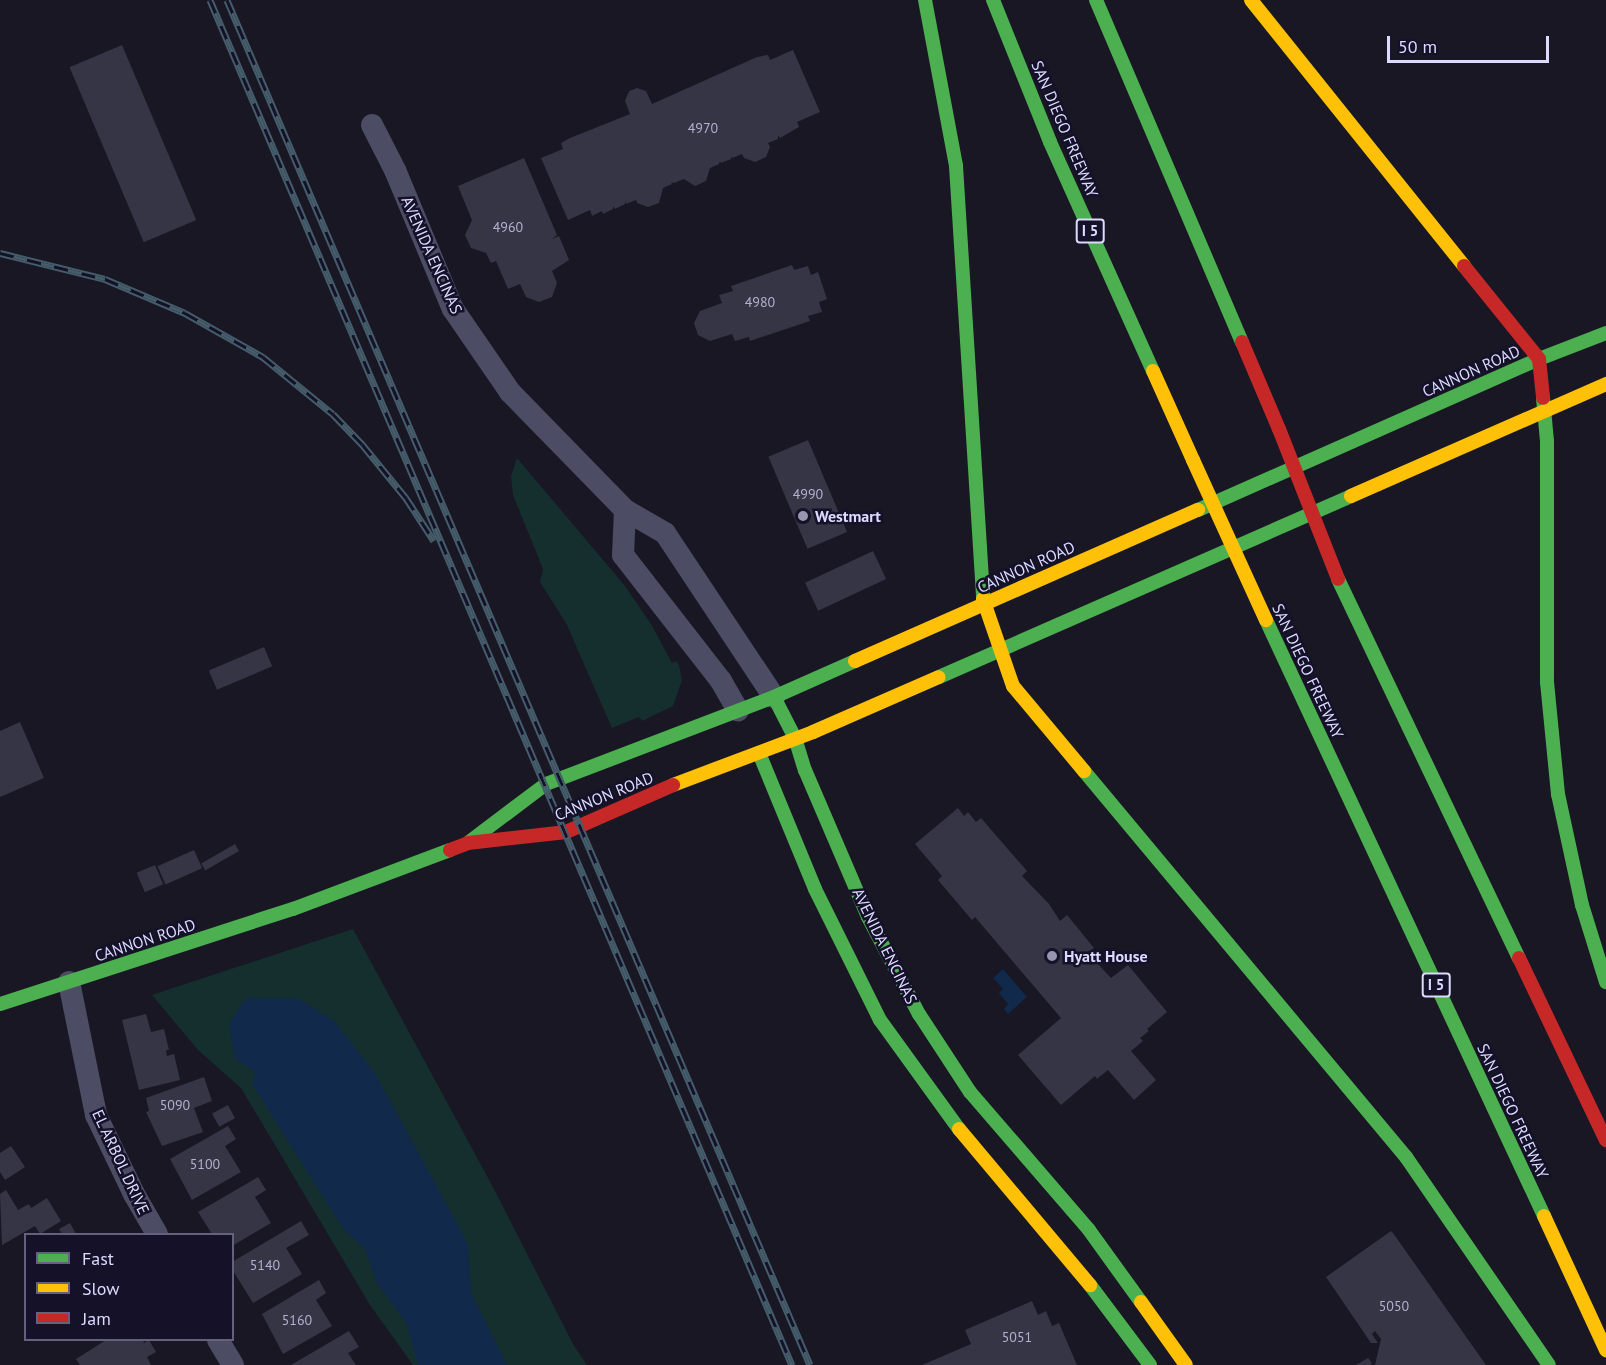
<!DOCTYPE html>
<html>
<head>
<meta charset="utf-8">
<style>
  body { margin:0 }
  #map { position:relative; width:1606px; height:1365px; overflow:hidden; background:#181723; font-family:"PT Sans",sans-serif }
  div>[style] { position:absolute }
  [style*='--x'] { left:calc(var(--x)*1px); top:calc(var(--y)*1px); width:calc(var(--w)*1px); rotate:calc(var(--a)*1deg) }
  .green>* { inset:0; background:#152f2e }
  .water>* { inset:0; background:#11294a }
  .building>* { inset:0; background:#363545; transform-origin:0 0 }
  .street>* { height:22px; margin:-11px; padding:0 11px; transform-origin:11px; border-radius:11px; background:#4c4c64 }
  .fast>* { height:14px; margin:-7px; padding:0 7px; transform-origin:7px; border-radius:7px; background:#4caf50 }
  .slow>* { height:14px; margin:-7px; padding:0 7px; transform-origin:7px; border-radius:7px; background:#ffc107 }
  .jam>* { height:14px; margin:-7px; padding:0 7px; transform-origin:7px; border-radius:7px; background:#c62828 }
  .rail>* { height:7px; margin-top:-3.5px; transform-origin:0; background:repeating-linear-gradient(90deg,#141129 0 14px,#455d6b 0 28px); box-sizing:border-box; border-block:2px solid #455d6b }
  .slow-bridge>* { height:14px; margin:-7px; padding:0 7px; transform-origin:7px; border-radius:7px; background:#ffc107 }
  .jam-bridge>* { height:14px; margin:-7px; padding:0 7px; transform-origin:7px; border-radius:7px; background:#c62828 }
  .dots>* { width:16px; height:16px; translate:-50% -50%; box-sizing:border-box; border:3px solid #141129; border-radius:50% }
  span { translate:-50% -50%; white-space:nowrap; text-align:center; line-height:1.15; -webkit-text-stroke:5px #141129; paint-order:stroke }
  .number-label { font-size:14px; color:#b2b1d0 }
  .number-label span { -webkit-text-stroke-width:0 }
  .shield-label span { padding:2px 4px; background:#141129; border:2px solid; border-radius:4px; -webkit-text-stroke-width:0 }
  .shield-label { font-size:15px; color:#dcdafe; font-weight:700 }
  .street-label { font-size:16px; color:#dcdafe }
  .poi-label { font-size:16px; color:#dcdafe; font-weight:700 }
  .left { translate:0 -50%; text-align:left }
  .legend { position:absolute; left:24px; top:1233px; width:210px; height:108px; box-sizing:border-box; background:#141129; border:2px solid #64617e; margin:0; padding:8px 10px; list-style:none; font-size:18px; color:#dcdafe }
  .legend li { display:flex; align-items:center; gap:12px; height:30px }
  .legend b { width:30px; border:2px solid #64617e }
  .scale { position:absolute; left:1387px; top:36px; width:162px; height:27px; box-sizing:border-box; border:3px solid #dcdafe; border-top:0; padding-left:8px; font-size:18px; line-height:21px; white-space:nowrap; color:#dcdafe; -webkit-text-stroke:4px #141129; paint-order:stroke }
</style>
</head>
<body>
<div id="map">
  <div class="green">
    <i style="clip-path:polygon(517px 458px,625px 586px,651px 624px,672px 663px,676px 661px,679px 665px,682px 680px,673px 706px,642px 721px,639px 717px,612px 728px,566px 623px,540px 582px,543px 569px,513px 495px,511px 476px)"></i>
    <i style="clip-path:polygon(353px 929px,494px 1189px,574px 1346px,587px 1365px,413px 1365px,370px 1305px,241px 1088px,198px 1050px,152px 995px)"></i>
  </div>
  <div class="water">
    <i style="clip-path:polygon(1003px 969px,1027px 997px,1008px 1014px,1004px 1009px,1008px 1004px,999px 993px,1003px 989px,993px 978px)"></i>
    <i style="clip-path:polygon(246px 998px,298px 998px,334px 1021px,375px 1073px,468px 1244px,471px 1293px,507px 1365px,418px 1365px,407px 1324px,377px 1283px,365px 1249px,344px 1230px,252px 1084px,255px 1072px,235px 1059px,229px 1024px)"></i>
  </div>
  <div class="building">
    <i style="left:122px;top:45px;width:190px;height:57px;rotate:67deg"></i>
    <i style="clip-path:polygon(793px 50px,820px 112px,797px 122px,799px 127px,780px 138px,778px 135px,778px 139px,768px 143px,770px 147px,766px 157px,755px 162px,744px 158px,742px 154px,732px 158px,731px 156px,731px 159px,721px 163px,720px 161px,719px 164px,710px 168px,706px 181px,695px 186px,684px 179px,674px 183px,671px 182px,672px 184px,663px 188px,659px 203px,648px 207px,637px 203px,636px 200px,626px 204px,625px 201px,625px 204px,615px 209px,613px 206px,613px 209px,603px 214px,602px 211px,592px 216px,590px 210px,568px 220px,541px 158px,563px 149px,561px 143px,570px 138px,630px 114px,625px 101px,629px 91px,637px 88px,646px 91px,652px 104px,757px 57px,768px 55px,770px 60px)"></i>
    <i style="clip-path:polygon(524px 158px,557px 235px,552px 239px,559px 236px,569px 260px,552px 271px,557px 283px,552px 297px,539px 302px,526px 297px,520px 284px,508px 289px,496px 261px,491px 263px,486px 253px,471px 248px,465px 235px,472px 220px,458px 186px)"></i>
    <i style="clip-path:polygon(792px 265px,794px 270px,808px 266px,811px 275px,818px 272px,827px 299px,819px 302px,822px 312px,808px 316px,810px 321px,750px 341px,749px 337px,735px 341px,732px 334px,710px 341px,698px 335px,694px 323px,700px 311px,722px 303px,719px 295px,733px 291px,731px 286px)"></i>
    <i style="left:808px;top:440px;width:100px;height:43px;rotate:67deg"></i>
    <i style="left:873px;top:551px;width:31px;height:75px;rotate:65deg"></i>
    <i style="left:264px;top:647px;width:21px;height:60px;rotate:67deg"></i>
    <i style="clip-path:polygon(20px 722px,44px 778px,0 797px,0 731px)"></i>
    <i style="clip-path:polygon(958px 808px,964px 816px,968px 812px,976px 822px,981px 818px,1027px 871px,1022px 876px,1049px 904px,1060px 921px,1067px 915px,1094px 948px,1091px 950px,1101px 962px,1098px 964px,1111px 978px,1128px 965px,1167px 1012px,1147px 1029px,1149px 1031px,1140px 1038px,1143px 1041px,1131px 1051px,1156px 1080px,1134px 1100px,1108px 1070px,1097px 1079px,1095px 1076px,1061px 1105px,1018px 1055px,1061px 1018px,975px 917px,972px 920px,938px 880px,942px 876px,915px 844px)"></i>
    <i style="left:235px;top:844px;width:8px;height:39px;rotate:60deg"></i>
    <i style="left:194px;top:850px;width:20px;height:40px;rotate:66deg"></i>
    <i style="left:155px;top:865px;width:21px;height:20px;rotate:67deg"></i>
    <i style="clip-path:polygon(146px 1014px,151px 1032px,164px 1029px,169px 1050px,166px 1050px,167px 1056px,174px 1054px,180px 1080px,139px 1090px,122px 1020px)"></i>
    <i style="clip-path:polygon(204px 1077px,212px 1101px,194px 1108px,203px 1132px,162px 1146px,146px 1112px,149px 1111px,146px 1098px)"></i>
    <i style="left:228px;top:1105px;width:15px;height:18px;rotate:62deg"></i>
    <i style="clip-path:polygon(228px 1126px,236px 1139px,225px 1146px,241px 1172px,192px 1200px,170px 1159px)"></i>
    <i style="clip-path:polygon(11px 1146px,25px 1167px,5px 1180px,0 1172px,0 1153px)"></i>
    <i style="clip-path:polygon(258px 1177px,266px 1190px,255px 1197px,271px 1223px,232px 1246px,232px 1234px,212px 1234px,198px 1212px)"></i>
    <i style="clip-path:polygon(6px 1190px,18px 1210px,29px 1204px,31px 1208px,47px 1198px,61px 1221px,40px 1234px,35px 1226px,2px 1245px,0 1194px)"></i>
    <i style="clip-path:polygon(301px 1221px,309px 1235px,286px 1248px,302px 1274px,253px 1303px,232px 1269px,232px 1262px)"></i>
    <i style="clip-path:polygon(70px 1223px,76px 1234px,62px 1234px,59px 1229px)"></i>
    <i style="clip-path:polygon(1391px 1231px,1393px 1233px,1486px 1365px,1375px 1365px,1381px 1339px,1375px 1331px,1372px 1334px,1378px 1343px,1371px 1343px,1326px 1277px)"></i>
    <i style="clip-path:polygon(319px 1280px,326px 1293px,316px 1300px,332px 1326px,283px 1354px,262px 1314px)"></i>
    <i style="clip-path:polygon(1032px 1301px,1038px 1315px,1046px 1311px,1052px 1326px,1059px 1323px,1077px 1365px,922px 1365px,971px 1344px,965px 1330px)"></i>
    <i style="clip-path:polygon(349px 1331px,359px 1347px,348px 1353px,356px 1365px,291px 1365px)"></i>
    <i style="clip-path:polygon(106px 1340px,143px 1340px,144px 1343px,149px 1340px,156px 1352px,147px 1357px,151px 1365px,80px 1365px,76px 1359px)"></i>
    <i style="clip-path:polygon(1368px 1358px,1372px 1363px,1370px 1365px,1356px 1365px)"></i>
  </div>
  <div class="street">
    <i style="--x:372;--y:125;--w:51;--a:62.9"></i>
    <i style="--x:395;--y:170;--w:151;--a:67.4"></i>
    <i style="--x:453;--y:309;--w:101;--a:55.5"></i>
    <i style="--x:510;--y:392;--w:165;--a:45.7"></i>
    <i style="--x:625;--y:510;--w:46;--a:29.9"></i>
    <i style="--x:665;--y:533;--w:197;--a:56.4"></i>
    <i style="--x:625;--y:510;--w:45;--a:92.5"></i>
    <i style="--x:623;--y:555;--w:160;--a:52.1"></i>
    <i style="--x:721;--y:681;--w:34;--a:60"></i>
    <i style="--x:69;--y:982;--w:136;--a:78.5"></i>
    <i style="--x:96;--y:1115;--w:88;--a:64.3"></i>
    <i style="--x:134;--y:1194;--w:46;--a:60.1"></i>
    <i style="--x:218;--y:1340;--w:29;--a:59"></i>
  </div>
  <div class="fast">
    <i style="--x:925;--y:0;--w:169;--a:79.4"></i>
    <i style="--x:956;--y:166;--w:434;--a:86.4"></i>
    <i style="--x:993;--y:0;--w:153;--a:68.1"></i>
    <i style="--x:1050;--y:142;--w:251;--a:65.8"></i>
    <i style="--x:1096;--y:0;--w:372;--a:66.9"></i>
    <i style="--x:1543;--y:398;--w:43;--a:84.7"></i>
    <i style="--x:1547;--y:441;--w:241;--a:90"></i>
    <i style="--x:1547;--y:682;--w:113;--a:84.4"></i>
    <i style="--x:1558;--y:794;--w:114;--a:77.8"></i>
    <i style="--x:1582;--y:905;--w:81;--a:72.7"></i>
    <i style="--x:1198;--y:510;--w:373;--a:-23.9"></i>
    <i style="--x:1539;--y:359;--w:72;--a:-21.2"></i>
    <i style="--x:1338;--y:579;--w:420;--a:64.5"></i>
    <i style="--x:1266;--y:620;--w:658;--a:64.99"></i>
    <i style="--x:939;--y:677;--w:450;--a:-23.7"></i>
    <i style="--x:774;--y:697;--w:46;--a:62.9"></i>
    <i style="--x:795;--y:738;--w:34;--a:73"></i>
    <i style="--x:805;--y:770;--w:160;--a:66.8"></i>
    <i style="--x:868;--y:917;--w:110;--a:62.3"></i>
    <i style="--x:919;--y:1014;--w:93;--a:56.8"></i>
    <i style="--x:970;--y:1092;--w:182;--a:49.2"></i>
    <i style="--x:1089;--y:1230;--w:89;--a:54.2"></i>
    <i style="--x:759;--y:753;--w:147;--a:67.6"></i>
    <i style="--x:815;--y:889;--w:146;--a:63.6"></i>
    <i style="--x:880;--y:1020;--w:135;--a:54.1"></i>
    <i style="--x:1084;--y:771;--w:503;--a:50.17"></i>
    <i style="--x:1406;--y:1157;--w:252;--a:55.5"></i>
    <i style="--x:469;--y:842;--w:96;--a:-37"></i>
    <i style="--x:546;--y:784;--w:244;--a:-20.9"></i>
    <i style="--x:774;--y:697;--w:89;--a:-24"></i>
    <i style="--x:0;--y:1004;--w:308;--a:-18"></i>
    <i style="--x:293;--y:909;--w:168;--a:-20.6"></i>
    <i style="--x:1090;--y:1285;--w:100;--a:53.1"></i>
  </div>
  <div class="slow">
    <i style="--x:1251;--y:0;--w:341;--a:51.3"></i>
    <i style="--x:1153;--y:371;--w:98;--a:65.8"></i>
    <i style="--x:1351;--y:496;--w:279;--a:-23.7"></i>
    <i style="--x:983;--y:599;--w:92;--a:71"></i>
    <i style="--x:1013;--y:686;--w:111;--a:50.1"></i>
    <i style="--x:855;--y:661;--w:375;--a:-23.8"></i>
    <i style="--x:673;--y:785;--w:150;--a:-20.7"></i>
    <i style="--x:813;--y:732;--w:137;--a:-23.6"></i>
    <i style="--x:959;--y:1129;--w:204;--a:50"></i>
    <i style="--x:1544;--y:1216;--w:148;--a:65.2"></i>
    <i style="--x:1141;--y:1302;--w:77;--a:54.5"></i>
  </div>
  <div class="jam">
    <i style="--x:1464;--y:266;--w:119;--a:51.1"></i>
    <i style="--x:1539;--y:359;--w:39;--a:84"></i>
    <i style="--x:1242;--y:342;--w:95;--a:67"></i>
    <i style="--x:450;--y:850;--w:19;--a:-21"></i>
    <i style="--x:468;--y:843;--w:99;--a:-6.4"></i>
    <i style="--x:566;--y:832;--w:117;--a:-23.7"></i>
    <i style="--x:1519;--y:958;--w:202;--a:64.5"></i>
  </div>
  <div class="rail">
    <i style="--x:210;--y:0;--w:1484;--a:66.91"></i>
    <i style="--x:227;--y:0;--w:1484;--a:66.87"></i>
    <i style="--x:0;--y:253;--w:108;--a:13.9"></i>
    <i style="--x:105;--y:279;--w:87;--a:23"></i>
    <i style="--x:185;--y:313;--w:90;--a:29.4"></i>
    <i style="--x:263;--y:357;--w:90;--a:39.2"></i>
    <i style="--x:333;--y:414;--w:42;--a:46"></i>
    <i style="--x:362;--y:444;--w:70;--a:50.8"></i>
    <i style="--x:406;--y:498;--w:51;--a:56.9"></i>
  </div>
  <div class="slow-bridge">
    <i style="--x:1193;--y:460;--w:176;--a:65.5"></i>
  </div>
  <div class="jam-bridge">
    <i style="--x:1279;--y:429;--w:161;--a:68.5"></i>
  </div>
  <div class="dots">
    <i style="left:803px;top:516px;background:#9796b1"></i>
    <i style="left:1052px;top:956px;background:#9796b1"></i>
  </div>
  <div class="number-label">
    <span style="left:703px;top:128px">4970</span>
    <span style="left:508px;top:227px">4960</span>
    <span style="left:760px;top:302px">4980</span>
    <span style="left:808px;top:494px">4990</span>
    <span style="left:175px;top:1105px">5090</span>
    <span style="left:205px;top:1164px">5100</span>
    <span style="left:265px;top:1265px">5140</span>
    <span style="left:1394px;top:1306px">5050</span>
    <span style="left:297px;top:1320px">5160</span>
    <span style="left:1017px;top:1337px">5051</span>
  </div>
  <div class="shield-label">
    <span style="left:1090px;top:231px">I 5</span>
    <span style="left:1436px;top:985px">I 5</span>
  </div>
  <div class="street-label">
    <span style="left:1065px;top:129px;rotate:67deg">SAN DIEGO FREEWAY</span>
    <span style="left:432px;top:255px;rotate:66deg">AVENIDA ENCINAS</span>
    <span style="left:1471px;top:371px;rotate:-24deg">CANNON ROAD</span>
    <span style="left:1026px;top:567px;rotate:-24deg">CANNON ROAD</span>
    <span style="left:1308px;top:671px;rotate:65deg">SAN DIEGO FREEWAY</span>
    <span style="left:604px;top:796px;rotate:-22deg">CANNON ROAD</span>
    <span style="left:145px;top:940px;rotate:-18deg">CANNON ROAD</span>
    <span style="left:885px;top:946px;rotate:64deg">AVENIDA ENCINAS</span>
    <span style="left:1513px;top:1111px;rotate:65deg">SAN DIEGO FREEWAY</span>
    <span style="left:121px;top:1162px;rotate:65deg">EL ARBOL DRIVE</span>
  </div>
  <div class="poi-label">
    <span class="left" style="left:815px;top:516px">Westmart</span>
    <span class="left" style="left:1064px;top:956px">Hyatt House</span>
  </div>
  <ul class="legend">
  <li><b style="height:8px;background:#4caf50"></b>Fast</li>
  <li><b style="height:8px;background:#ffc107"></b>Slow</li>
  <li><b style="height:8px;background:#c62828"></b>Jam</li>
  </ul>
  <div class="scale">50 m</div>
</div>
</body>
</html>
